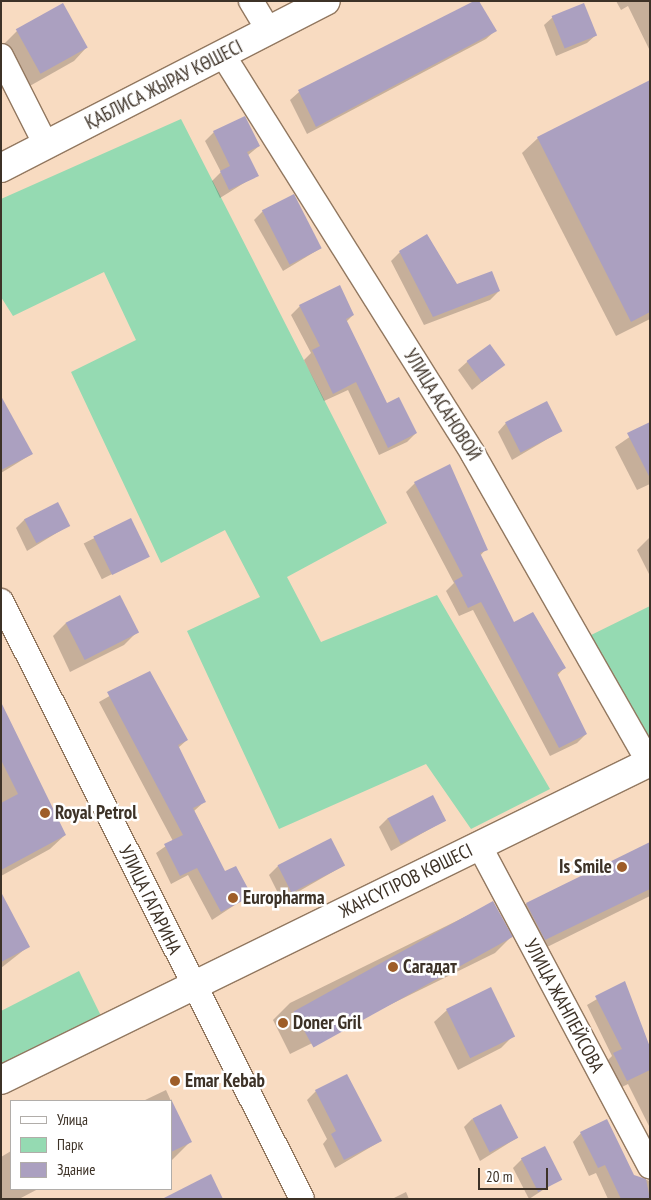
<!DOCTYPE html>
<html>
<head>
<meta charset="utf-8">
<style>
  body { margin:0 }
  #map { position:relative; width:651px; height:1200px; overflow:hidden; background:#f8dbc1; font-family:"PT Sans Narrow",sans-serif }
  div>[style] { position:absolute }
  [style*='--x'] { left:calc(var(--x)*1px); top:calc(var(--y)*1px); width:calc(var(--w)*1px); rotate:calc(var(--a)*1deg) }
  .green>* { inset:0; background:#95dab2 }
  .shadow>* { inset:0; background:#0003; transform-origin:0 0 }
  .building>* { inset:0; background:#aba0c0; transform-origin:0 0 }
  .roads { filter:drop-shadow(1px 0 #927860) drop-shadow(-1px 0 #927860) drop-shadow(0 1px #927860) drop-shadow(0 -1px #927860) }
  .minor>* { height:24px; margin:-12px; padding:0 12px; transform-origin:12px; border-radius:12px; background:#fff }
  .tertiary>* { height:28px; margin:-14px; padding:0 14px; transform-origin:14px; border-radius:14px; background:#fff }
  .secondary>* { height:28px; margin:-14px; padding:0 14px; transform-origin:14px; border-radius:14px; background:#fff }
  .dots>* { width:14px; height:14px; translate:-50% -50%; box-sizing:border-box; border:2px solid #fff; border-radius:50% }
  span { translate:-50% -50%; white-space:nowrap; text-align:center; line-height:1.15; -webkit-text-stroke:5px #fff; paint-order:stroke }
  .street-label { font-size:19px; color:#3d3227 }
  .poi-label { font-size:19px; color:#3d3227; font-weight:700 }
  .left { translate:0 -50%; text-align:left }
  .right { translate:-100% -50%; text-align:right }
  .frame { position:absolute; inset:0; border:2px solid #3d3227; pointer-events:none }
  .legend { position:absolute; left:10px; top:1100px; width:162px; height:90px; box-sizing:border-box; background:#fff; border:1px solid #b1ada9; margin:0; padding:6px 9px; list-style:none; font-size:15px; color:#3d3227 }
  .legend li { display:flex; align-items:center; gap:10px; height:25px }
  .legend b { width:25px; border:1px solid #b1ada9 }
  .scale { position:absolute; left:478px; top:1168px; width:70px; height:22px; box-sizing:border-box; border:2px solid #3d3227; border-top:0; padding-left:6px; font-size:15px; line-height:18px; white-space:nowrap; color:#3d3227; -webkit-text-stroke:4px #fff; paint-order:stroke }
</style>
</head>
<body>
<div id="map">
  <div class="green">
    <i style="clip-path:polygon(181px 119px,387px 523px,287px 577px,321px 642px,437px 595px,550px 789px,471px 829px,426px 764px,279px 829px,187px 631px,260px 597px,225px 530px,161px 563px,71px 372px,136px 340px,104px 272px,13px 316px,1px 297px,1px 199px)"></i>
    <i style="clip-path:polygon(650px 606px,650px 741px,587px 637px)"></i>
    <i style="clip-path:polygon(79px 971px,103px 1020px,1px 1068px,1px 1011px)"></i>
  </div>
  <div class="shadow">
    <i style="clip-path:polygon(476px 1px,495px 31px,486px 39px,307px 134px,290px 100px,299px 92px)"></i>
    <i style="clip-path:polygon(616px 1px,650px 1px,650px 51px,628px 6px,621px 10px)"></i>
    <i style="clip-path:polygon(553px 17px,596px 35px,587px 43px,556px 56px,544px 25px)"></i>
    <i style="clip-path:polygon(17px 31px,86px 48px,74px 61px,28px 87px,4px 44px)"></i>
    <i style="clip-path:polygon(214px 132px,259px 146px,247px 156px,257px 175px,220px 198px,212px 181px,221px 172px,205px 141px)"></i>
    <i style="clip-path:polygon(538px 138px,650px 228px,650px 319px,616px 336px,522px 153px)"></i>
    <i style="clip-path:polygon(263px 211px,321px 248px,283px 271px,254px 220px)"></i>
    <i style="clip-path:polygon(400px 252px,456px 285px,499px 291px,490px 300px,424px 325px,391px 261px)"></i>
    <i style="clip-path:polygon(300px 306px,353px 315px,346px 322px,386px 404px,416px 433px,407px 442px,379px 455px,348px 390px,324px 401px,304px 360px,311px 353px,291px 315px)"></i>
    <i style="clip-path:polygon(467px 362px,503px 365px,472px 390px,458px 370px)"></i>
    <i style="clip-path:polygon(1px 398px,32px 454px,1px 473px)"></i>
    <i style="clip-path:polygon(506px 423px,561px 431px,512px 460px,498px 432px)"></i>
    <i style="clip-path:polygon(650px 423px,650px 484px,637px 490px,615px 447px)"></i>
    <i style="clip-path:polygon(415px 483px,486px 549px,480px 556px,513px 623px,564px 668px,557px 676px,586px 734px,577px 743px,550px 756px,473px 610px,459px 616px,446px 591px,454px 583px,406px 492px)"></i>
    <i style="clip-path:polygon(25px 519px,68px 526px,27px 551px,16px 528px)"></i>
    <i style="left:130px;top:520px;width:40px;height:52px;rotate:63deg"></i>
    <i style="clip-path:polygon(650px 537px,650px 576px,637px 550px)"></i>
    <i style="clip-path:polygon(66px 623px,137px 632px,124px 645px,70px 672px,53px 636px)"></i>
    <i style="clip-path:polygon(150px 673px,187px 740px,178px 748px,205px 801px,194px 811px,225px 873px,250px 895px,212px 920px,188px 875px,171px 884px,156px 853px,173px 841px,99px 702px)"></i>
    <i style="clip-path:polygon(1px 719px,65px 835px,50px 849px,1px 876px)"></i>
    <i style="clip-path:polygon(388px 818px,444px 821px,391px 851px,379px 827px)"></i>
    <i style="clip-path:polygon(650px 843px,650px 896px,529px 956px,510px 921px,526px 904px)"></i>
    <i style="clip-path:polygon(278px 866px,343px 866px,282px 901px,269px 875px)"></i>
    <i style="clip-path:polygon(1px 895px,29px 946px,1px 968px)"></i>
    <i style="clip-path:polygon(493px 903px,511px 937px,495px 953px,290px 1054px,273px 1020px,290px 1003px)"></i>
    <i style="clip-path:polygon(624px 983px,650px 1050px,650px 1128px,628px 1084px,618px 1089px,605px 1063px,612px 1056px,587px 1005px)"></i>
    <i style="clip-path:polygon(447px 1010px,514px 1035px,501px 1048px,458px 1070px,434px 1022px)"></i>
    <i style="clip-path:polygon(166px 1090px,171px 1101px,143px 1101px)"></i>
    <i style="clip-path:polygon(316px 1091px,381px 1141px,335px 1168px,323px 1144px,327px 1139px,307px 1100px)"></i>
    <i style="clip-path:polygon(171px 1102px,190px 1142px,171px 1161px)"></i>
    <i style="clip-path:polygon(472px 1119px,517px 1138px,480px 1161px,464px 1127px)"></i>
    <i style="clip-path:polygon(581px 1133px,633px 1176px,650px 1181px,650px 1199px,608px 1199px,596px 1173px,589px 1176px,573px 1142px)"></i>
    <i style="clip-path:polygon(11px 1151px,11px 1189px,38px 1189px,19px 1199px,1px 1199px,1px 1157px)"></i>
    <i style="clip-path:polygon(522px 1159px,560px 1179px,529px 1199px,513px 1168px)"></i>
    <i style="clip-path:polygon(406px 1192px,409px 1199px,392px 1199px)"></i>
  </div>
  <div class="building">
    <i style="clip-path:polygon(474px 1px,479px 1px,497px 31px,316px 127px,298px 90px)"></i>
    <i style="left:63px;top:3px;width:51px;height:54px;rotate:61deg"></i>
    <i style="left:584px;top:3px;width:35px;height:35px;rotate:68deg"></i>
    <i style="clip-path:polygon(650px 80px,650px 312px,631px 322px,537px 137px)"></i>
    <i style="clip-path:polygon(245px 116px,260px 146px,247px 152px,259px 176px,229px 190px,220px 171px,230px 166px,213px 131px)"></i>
    <i style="left:294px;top:194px;width:61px;height:36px;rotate:63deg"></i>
    <i style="clip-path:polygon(427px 234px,457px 284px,492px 271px,500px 291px,433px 317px,399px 251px)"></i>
    <i style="clip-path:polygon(340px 285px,354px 315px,346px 319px,387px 403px,399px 397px,417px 433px,388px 448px,356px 382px,333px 394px,312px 350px,320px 346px,299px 305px)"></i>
    <i style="left:490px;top:344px;width:26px;height:29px;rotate:54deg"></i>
    <i style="clip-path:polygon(1px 396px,33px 454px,1px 470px)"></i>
    <i style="left:547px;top:401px;width:34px;height:47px;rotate:63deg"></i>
    <i style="clip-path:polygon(650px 422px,650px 478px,627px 433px)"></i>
    <i style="clip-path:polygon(450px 464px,488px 550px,480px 553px,514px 622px,533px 612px,566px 668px,557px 673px,587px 734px,559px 748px,481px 602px,468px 608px,454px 581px,463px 576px,414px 482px)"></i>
    <i style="left:58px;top:502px;width:27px;height:38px;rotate:63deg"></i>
    <i style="left:131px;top:518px;width:43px;height:42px;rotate:64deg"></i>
    <i style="left:120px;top:595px;width:42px;height:61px;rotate:63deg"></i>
    <i style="clip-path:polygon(150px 671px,188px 740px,178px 745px,206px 802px,193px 808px,225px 871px,236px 866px,252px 896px,221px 912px,197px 868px,180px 876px,164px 844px,183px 835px,107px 692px)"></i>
    <i style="clip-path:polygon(1px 702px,66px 835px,1px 870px,1px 803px,18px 794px,1px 760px)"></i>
    <i style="left:433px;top:795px;width:29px;height:51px;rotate:63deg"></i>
    <i style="left:331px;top:838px;width:31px;height:60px;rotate:63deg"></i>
    <i style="clip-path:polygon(650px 842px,650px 889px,545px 940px,526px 903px)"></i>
    <i style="clip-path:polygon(1px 892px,30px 947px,1px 962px)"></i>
    <i style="left:493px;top:901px;width:41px;height:228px;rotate:61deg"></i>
    <i style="clip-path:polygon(625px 981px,650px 1047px,650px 1070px,627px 1081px,613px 1053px,622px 1049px,595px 996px)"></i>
    <i style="left:491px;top:987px;width:55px;height:50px;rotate:64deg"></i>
    <i style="clip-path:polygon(347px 1074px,382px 1141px,344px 1160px,331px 1134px,336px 1131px,315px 1090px)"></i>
    <i style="clip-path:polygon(171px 1099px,192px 1142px,171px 1152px)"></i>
    <i style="left:501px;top:1104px;width:38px;height:32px;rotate:63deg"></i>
    <i style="clip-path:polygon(607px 1119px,634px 1175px,646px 1179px,650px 1199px,621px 1199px,605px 1165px,598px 1168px,580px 1132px)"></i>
    <i style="left:545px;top:1146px;width:38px;height:27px;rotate:63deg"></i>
    <i style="clip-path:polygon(211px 1174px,223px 1199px,162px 1199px)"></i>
  </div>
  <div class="roads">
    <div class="minor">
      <i style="--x:251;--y:1;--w:35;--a:59"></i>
      <i style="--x:223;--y:55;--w:471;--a:57.9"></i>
      <i style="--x:473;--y:454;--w:355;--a:60.3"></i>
      <i style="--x:1;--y:56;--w:100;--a:63.2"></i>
      <i style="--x:1;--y:601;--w:669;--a:63.28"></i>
      <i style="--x:479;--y:845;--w:364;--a:62"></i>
    </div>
    <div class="tertiary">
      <i style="--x:1;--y:168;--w:365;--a:-27.2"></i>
    </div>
    <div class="secondary">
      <i style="--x:1;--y:1080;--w:723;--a:-26.1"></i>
    </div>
  </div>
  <div class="dots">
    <i style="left:45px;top:813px;background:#9e5d28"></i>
    <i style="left:622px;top:867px;background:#9e5d28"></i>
    <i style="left:233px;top:898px;background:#9e5d28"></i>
    <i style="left:393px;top:967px;background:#9e5d28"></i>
    <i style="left:283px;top:1023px;background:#9e5d28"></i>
    <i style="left:175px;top:1081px;background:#9e5d28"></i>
  </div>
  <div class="street-label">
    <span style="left:164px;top:85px;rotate:-27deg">ҚАБЛИСА ЖЫРАУ КӨШЕСІ</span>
    <span style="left:442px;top:405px;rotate:58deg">УЛИЦА АСАНОВОЙ</span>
    <span style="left:406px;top:881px;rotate:-26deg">ЖАНСҮГІРОВ КӨШЕСІ</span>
    <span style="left:150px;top:900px;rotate:64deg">УЛИЦА ГАГАРИНА</span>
    <span style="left:564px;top:1006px;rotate:62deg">УЛИЦА ЖАНПЕЙСОВА</span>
  </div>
  <div class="poi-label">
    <span class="left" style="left:55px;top:813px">Royal Petrol</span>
    <span class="right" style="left:612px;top:867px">Is Smile</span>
    <span class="left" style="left:243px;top:898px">Europharma</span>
    <span class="left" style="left:403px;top:967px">Сагадат</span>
    <span class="left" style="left:293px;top:1023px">Doner Gril</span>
    <span class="left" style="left:185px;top:1081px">Emar Kebab</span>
  </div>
  <div class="frame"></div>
  <ul class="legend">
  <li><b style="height:6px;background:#fff"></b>Улица</li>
  <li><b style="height:14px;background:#95dab2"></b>Парк</li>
  <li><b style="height:14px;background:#aba0c0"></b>Здание</li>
  </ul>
  <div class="scale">20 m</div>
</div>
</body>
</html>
